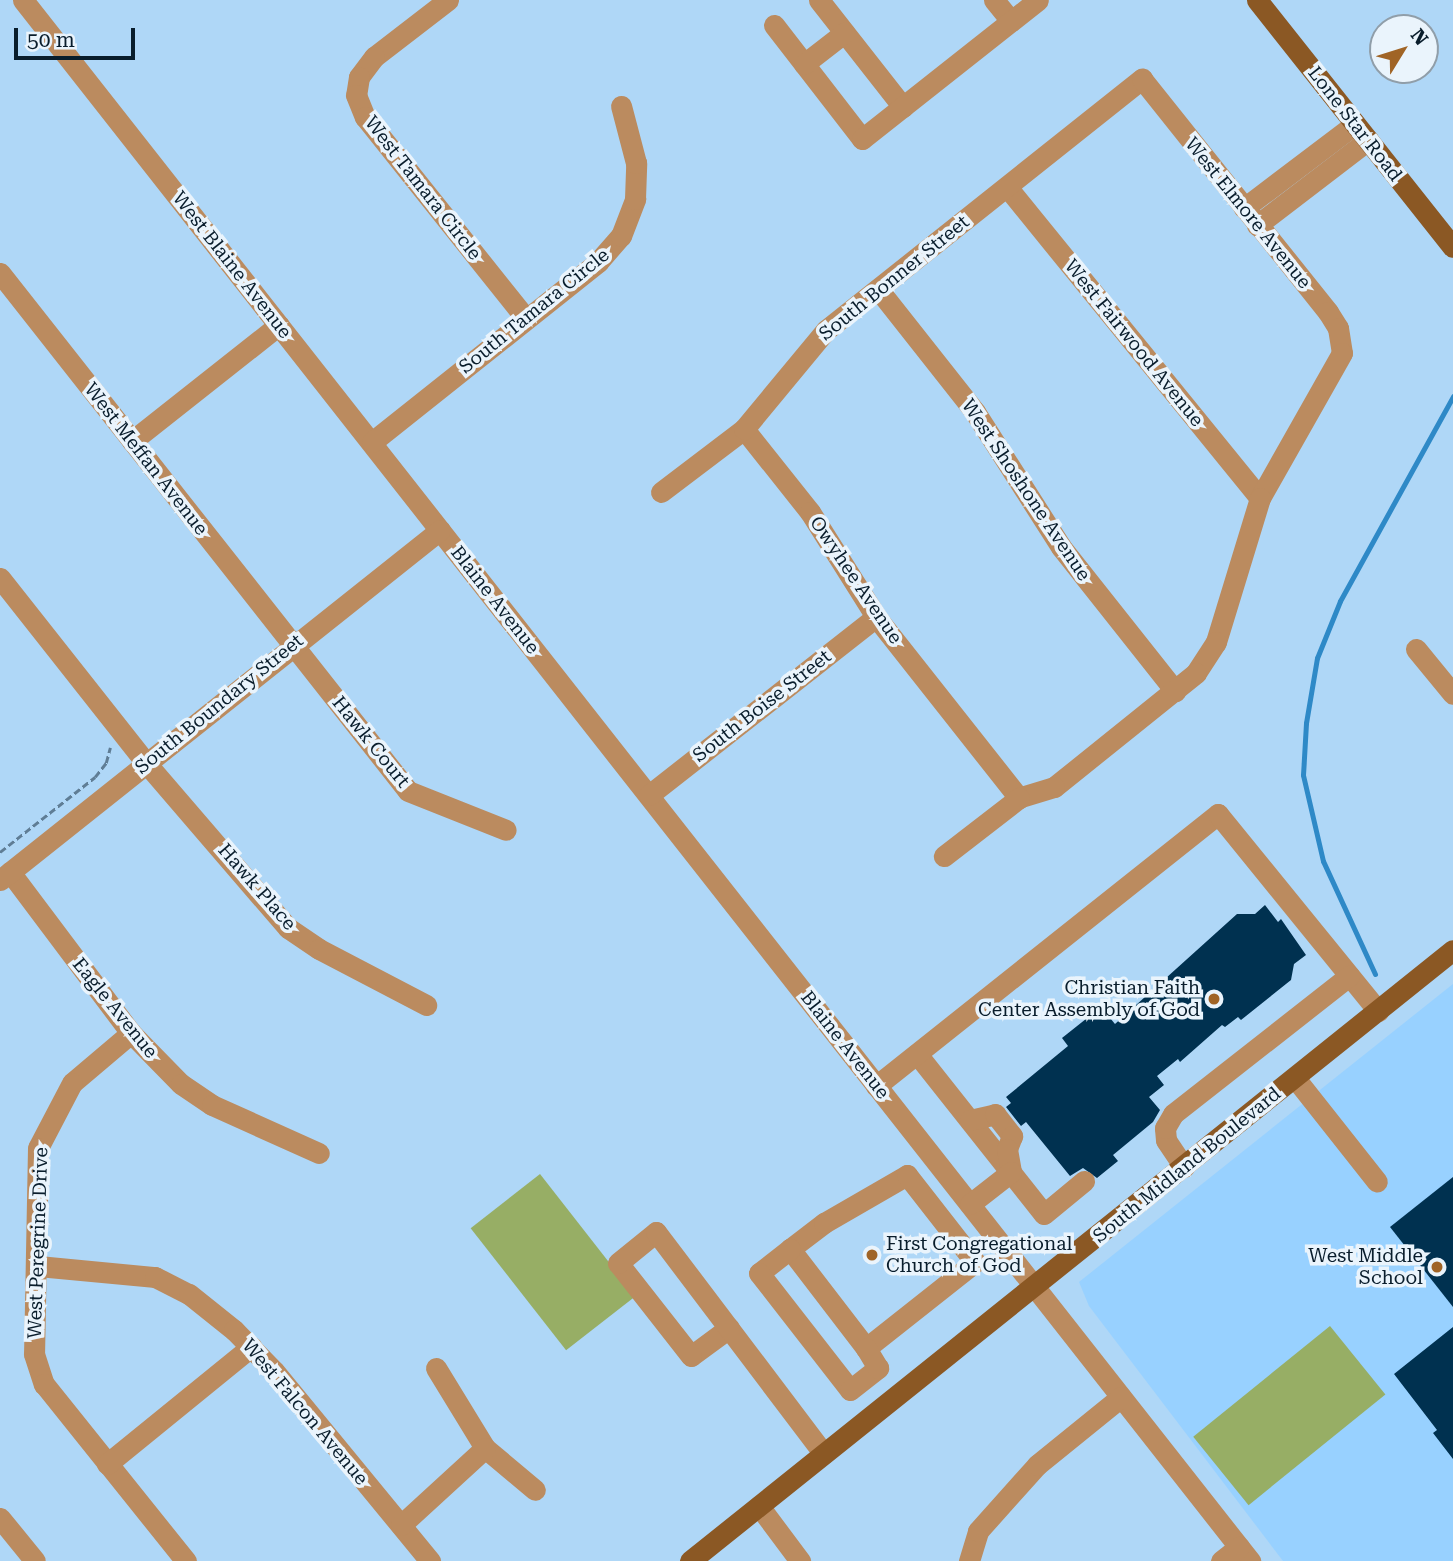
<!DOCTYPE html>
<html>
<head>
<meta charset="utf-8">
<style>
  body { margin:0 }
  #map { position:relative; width:1453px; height:1561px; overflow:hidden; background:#afd7f7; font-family:"Roboto Serif",serif }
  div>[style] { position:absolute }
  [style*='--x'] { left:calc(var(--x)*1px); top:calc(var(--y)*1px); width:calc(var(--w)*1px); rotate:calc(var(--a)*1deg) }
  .built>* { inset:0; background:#98d1ff }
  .green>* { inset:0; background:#97ae65; transform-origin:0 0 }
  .stream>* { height:5px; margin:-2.5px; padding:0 2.5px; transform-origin:2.5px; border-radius:2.5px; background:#2e89c7 }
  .building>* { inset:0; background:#003150 }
  .path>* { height:2.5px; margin-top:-1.25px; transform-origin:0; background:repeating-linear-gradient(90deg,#5f7d95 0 7px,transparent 0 10.5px) }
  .minor>* { height:21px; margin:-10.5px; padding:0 10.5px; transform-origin:10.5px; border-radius:10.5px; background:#bb8b5f }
  .major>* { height:21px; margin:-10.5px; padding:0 10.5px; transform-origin:10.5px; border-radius:10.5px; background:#8b5824 }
  .dots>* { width:19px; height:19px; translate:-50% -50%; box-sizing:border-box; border:4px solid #eaf4fc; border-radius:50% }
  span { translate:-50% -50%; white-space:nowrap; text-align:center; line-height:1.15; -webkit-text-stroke:7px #eaf4fc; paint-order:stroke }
  .street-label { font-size:19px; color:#091d2c }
  .poi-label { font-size:19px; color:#091d2c }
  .right { translate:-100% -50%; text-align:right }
  .left { translate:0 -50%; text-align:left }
  .north { position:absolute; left:1369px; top:14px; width:70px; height:70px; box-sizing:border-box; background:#eaf4fc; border:2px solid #909ea9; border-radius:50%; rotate:52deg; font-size:19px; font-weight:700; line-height:28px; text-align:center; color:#091d2c }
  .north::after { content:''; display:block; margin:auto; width:24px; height:32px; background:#a06426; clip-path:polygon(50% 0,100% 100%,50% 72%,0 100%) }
  .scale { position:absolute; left:14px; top:28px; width:121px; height:32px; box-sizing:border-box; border:4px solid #091d2c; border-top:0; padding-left:9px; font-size:21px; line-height:24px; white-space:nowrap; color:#091d2c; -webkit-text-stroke:5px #eaf4fc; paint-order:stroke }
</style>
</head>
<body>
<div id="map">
  <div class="built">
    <i style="clip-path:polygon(1453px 984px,1453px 1561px,1283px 1561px,1089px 1306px,1079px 1282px)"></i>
  </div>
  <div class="green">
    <i style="left:540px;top:1174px;width:155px;height:88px;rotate:52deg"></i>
    <i style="left:1330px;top:1326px;width:88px;height:176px;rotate:51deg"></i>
  </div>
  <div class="stream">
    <i style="--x:1375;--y:974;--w:124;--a:-114.7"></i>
    <i style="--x:1323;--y:861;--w:88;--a:-103.1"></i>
    <i style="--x:1303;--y:775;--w:52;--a:-86.7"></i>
    <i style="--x:1306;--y:723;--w:66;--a:-80.4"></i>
    <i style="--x:1317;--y:658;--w:61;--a:-68"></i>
    <i style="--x:1340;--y:601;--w:234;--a:-61.1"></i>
  </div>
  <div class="building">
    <i style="clip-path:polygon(1265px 905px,1278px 922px,1281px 919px,1306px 955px,1294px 964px,1291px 980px,1241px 1020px,1238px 1017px,1225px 1027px,1222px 1025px,1180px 1062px,1178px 1059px,1157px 1076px,1164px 1085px,1149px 1097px,1160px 1110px,1153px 1122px,1113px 1155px,1118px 1161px,1097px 1178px,1083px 1168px,1070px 1176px,1026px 1122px,1021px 1126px,1006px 1107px,1011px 1103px,1006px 1097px,1068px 1046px,1062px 1038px,1101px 1007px,1115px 1024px,1237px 914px,1255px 914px)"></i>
    <i style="clip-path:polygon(1453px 1177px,1453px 1307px,1390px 1227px)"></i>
    <i style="clip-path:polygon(1453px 1327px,1453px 1459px,1433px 1433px,1437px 1430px,1394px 1374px)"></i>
  </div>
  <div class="path">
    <i style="--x:0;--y:852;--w:121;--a:-38.3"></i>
    <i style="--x:95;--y:777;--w:18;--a:-52"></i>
    <i style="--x:106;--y:763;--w:16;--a:-75"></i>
  </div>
  <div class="minor">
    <i style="--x:23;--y:0;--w:1986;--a:51.83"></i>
    <i style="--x:448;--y:0;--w:93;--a:142.4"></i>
    <i style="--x:374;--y:57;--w:25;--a:127"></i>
    <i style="--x:359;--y:77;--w:18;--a:99"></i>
    <i style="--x:356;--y:95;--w:24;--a:68"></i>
    <i style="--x:365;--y:117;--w:258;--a:51.4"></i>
    <i style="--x:819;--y:0;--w:136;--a:51.9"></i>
    <i style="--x:994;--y:0;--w:27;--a:51"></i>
    <i style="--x:774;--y:25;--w:144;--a:52.3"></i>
    <i style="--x:862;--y:139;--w:224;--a:-38.3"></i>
    <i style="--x:804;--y:64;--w:51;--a:-37.8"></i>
    <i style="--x:1007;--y:187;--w:401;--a:50.9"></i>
    <i style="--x:1244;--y:208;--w:139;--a:-37.1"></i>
    <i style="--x:1257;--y:225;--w:140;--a:-37.4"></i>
    <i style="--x:0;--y:273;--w:659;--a:51.77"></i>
    <i style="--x:408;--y:791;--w:105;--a:21.7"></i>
    <i style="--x:878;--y:289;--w:157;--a:51.7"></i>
    <i style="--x:975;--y:412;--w:160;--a:57.5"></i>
    <i style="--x:1061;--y:547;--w:184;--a:51.6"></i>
    <i style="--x:744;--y:429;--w:106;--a:51.5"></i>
    <i style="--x:810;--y:512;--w:124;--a:57.8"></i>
    <i style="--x:876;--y:617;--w:231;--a:51.7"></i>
    <i style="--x:132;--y:441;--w:187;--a:-38.3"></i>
    <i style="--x:372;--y:442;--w:289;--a:-38.5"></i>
    <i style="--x:598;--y:262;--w:35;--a:-49"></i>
    <i style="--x:621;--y:236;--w:40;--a:-69"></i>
    <i style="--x:635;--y:199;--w:36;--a:-88"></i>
    <i style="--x:636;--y:163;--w:59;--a:-104.7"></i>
    <i style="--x:661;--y:492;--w:104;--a:-37.2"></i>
    <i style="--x:744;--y:429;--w:129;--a:-50.4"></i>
    <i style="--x:826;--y:330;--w:404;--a:-38.5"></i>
    <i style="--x:1142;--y:79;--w:298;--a:51.4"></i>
    <i style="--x:1328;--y:312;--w:19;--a:58"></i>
    <i style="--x:1338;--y:328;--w:25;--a:81"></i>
    <i style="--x:1342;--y:353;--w:167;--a:119.5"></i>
    <i style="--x:1260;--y:498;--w:151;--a:107"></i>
    <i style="--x:1216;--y:642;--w:37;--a:123"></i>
    <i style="--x:1196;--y:673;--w:182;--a:141.2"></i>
    <i style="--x:1054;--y:787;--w:37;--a:163"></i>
    <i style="--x:1019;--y:798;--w:95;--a:142.3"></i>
    <i style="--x:0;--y:578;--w:236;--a:51.7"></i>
    <i style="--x:146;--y:763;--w:218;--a:49.3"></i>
    <i style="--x:288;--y:928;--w:37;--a:34"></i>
    <i style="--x:319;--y:949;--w:121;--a:27.6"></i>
    <i style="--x:1416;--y:649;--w:58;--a:50.6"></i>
    <i style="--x:649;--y:795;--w:288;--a:-38.1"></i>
    <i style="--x:10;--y:872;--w:201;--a:53.1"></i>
    <i style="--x:131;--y:1033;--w:71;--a:45.6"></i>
    <i style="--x:181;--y:1084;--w:37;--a:34"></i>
    <i style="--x:212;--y:1105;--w:117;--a:24.2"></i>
    <i style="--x:0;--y:880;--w:562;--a:-38.5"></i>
    <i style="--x:131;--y:1033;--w:77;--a:139.7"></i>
    <i style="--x:72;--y:1083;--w:73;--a:117.6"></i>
    <i style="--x:38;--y:1148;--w:206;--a:91.1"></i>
    <i style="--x:34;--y:1354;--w:32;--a:72"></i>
    <i style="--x:44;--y:1384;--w:227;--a:51.3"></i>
    <i style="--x:917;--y:1054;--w:204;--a:51.6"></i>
    <i style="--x:1044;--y:1214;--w:52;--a:-39.5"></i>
    <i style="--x:1295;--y:1078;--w:132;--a:51.7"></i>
    <i style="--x:876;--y:1086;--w:437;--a:-38.5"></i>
    <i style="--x:1218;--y:814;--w:254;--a:50.9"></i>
    <i style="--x:970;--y:1120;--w:26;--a:-13"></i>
    <i style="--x:995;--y:1114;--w:28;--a:52"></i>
    <i style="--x:1012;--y:1136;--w:14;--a:111"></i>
    <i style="--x:1007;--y:1149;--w:23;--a:80"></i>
    <i style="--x:1011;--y:1172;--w:52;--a:142"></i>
    <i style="--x:1184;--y:1167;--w:32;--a:-124"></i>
    <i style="--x:1166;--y:1140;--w:12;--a:-95"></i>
    <i style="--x:1165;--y:1128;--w:16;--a:-60"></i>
    <i style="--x:1173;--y:1114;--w:224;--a:-38.1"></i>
    <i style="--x:790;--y:1249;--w:43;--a:-37.4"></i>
    <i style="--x:824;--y:1223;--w:96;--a:-30"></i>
    <i style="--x:907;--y:1175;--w:110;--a:52"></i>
    <i style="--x:975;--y:1262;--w:139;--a:141.7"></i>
    <i style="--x:866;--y:1348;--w:125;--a:-127.5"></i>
    <i style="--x:790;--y:1249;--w:39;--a:142"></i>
    <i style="--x:759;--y:1273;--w:148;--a:52.1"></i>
    <i style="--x:850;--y:1390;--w:36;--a:-38"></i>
    <i style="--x:878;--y:1368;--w:23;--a:-121"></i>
    <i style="--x:38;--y:1266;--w:118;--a:5.4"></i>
    <i style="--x:155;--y:1277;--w:38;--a:27"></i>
    <i style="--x:189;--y:1294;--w:58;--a:38.7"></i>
    <i style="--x:234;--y:1330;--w:57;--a:45.7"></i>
    <i style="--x:274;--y:1371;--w:246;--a:50.6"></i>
    <i style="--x:729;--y:1328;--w:47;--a:143.6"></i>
    <i style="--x:691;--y:1356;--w:118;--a:-128.1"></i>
    <i style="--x:618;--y:1263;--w:49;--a:-39.2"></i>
    <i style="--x:656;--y:1232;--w:278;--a:52.9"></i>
    <i style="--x:436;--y:1368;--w:94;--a:58.5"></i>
    <i style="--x:485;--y:1448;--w:65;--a:40"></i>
    <i style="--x:107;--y:1464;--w:186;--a:-39.1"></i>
    <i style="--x:759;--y:1506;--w:69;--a:53.3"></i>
    <i style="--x:0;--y:1518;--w:55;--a:50.9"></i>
    <i style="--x:401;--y:1525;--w:114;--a:-42.5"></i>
    <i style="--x:969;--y:1561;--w:31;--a:-73"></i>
    <i style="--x:978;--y:1531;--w:89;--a:-48.2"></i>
    <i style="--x:1037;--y:1465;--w:108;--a:-39"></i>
    <i style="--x:1221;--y:1561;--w:23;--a:-38"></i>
  </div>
  <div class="major">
    <i style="--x:1257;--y:0;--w:315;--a:51.6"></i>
    <i style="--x:690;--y:1561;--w:977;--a:-38.69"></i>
  </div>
  <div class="dots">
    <i style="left:1214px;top:999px;background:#a06426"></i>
    <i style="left:872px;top:1255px;background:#a06426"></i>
    <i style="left:1437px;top:1267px;background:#a06426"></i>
  </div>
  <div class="street-label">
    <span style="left:1355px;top:124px;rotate:52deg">Lone Star Road</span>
    <span style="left:423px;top:188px;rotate:52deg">West Tamara Circle</span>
    <span style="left:1248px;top:213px;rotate:51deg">West Elmore Avenue</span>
    <span style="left:232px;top:265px;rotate:52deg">West Blaine Avenue</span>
    <span style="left:894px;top:278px;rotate:-39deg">South Bonner Street</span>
    <span style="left:534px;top:311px;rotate:-39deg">South Tamara Circle</span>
    <span style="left:1134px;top:343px;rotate:51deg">West Fairwood Avenue</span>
    <span style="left:146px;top:459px;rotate:52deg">West Meffan Avenue</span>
    <span style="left:1026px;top:490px;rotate:56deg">West Shoshone Avenue</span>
    <span style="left:856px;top:580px;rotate:56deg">Owyhee Avenue</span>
    <span style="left:495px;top:600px;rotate:52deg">Blaine Avenue</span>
    <span style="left:219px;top:704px;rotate:-39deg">South Boundary Street</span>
    <span style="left:762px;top:706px;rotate:-38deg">South Boise Street</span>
    <span style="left:371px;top:742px;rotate:51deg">Hawk Court</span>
    <span style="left:257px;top:887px;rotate:49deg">Hawk Place</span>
    <span style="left:115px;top:1008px;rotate:51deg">Eagle Avenue</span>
    <span style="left:845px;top:1045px;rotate:52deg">Blaine Avenue</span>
    <span style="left:1187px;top:1165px;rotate:-39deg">South Midland Boulevard</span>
    <span style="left:38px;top:1243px;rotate:-88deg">West Peregrine Drive</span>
    <span style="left:305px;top:1412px;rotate:50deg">West Falcon Avenue</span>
  </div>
  <div class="poi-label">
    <span class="right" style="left:1200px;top:999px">Christian Faith<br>Center Assembly of God</span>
    <span class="left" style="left:886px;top:1255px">First Congregational<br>Church of God</span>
    <span class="right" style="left:1423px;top:1267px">West Middle<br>School</span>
  </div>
  <div class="north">N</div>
  <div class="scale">50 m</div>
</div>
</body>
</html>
